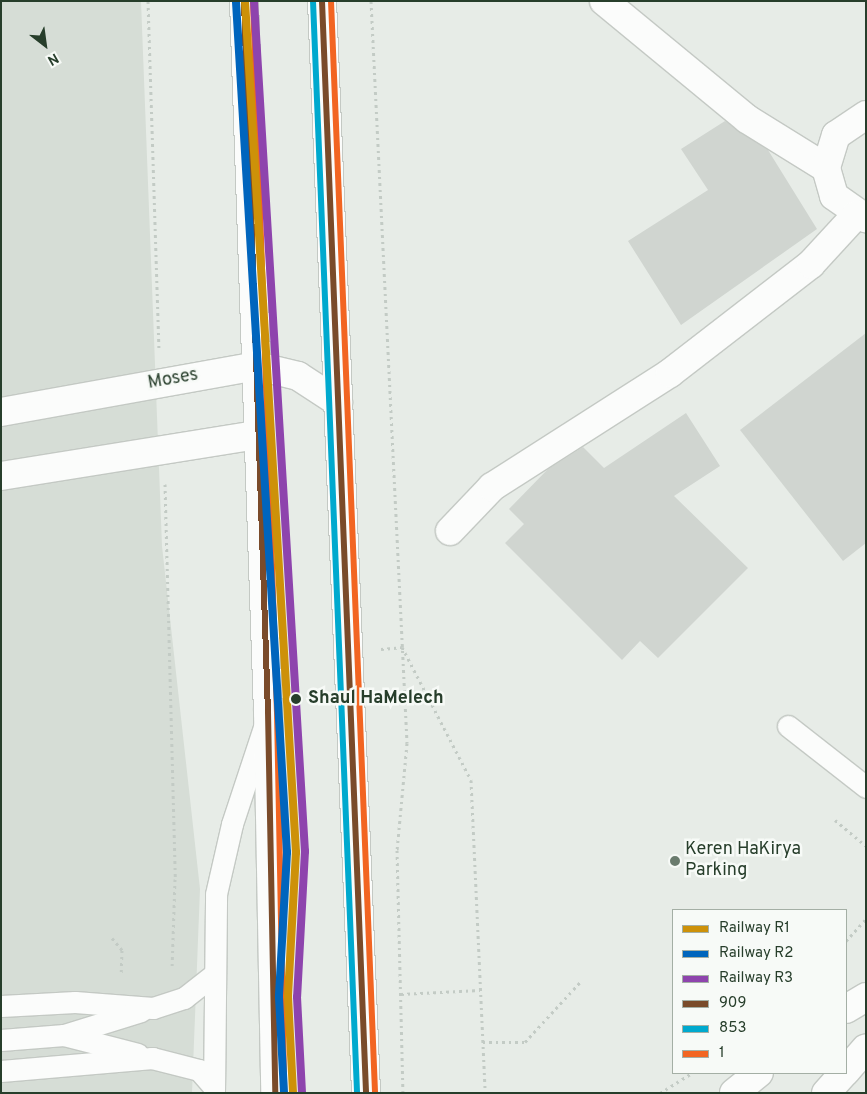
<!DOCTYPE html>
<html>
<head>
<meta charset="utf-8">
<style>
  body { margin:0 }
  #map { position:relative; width:867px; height:1094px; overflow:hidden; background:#e7ece7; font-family:Overpass,sans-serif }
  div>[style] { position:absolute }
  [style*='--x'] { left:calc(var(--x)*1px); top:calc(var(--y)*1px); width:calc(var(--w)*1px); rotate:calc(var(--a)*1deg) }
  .built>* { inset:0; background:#d6ddd6 }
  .building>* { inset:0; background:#d0d5d0 }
  .path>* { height:3px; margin-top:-1.5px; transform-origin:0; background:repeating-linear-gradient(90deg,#c3cbc5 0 2.5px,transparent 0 6.5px) }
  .roads { filter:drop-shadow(1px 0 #c4c9c4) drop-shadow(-1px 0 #c4c9c4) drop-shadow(0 1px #c4c9c4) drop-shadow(0 -1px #c4c9c4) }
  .lane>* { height:21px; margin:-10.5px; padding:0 10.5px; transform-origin:10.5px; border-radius:10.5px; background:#fbfcfb }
  .street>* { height:28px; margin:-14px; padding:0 14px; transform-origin:14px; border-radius:14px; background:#fbfcfb }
  .secondary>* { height:28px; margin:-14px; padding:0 14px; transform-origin:14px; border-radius:14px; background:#fbfcfb }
  .bus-1>* { height:6px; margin:-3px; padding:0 3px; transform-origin:3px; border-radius:3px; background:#7a4b2a }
  .bus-2>* { height:6px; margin:-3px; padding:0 3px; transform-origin:3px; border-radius:3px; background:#00a9ce }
  .bus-3>* { height:6px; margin:-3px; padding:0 3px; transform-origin:3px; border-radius:3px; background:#f26522 }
  .rail-1>* { height:8px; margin:-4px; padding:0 4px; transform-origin:4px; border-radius:4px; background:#cd9109 }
  .rail-2>* { height:8px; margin:-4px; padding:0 4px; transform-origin:4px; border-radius:4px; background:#0065bd }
  .rail-3>* { height:8px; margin:-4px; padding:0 4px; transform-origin:4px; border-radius:4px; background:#8e44ad }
  .dots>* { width:14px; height:14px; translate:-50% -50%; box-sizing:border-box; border:2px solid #f7faf7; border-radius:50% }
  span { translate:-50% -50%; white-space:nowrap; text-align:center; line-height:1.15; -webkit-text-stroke:5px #f7faf7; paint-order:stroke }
  .street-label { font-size:18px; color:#273e2b }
  .stop-label { font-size:18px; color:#273e2b; font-weight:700 }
  .left { translate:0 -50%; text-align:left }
  .poi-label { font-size:18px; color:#273e2b }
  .frame { position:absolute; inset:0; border:2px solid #273e2b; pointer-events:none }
  .legend { position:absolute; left:672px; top:909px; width:175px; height:165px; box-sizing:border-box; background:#f7faf7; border:1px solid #a4afa5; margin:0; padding:6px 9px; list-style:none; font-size:15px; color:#273e2b }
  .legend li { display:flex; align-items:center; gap:10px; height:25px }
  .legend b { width:25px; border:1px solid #a4afa5 }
  .north { position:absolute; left:20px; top:20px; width:50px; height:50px; -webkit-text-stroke:4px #f7faf7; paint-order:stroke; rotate:150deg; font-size:14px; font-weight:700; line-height:20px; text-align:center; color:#273e2b }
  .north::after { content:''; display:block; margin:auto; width:18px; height:22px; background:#273e2b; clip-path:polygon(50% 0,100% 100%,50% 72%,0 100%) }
</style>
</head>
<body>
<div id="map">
  <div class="built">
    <i style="clip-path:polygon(1px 1px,141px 1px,162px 546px,200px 889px,192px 1093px,1px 1093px)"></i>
  </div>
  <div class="building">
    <i style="clip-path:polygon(725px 121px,768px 150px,817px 229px,681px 325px,628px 241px,708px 190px,681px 149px)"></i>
    <i style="clip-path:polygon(866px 333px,866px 543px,843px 561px,740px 430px)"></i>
    <i style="clip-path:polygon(686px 413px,720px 466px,674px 496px,748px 568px,658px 658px,640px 641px,622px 660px,505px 543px,524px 524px,509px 509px,548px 469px,583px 447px,604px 468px)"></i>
  </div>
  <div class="path">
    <i style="--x:148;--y:1;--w:349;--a:88.2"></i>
    <i style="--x:371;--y:1;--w:743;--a:87.22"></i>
    <i style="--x:407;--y:743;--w:107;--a:95.3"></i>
    <i style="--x:397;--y:850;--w:243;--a:88.6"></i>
    <i style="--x:165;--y:484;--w:395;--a:88.5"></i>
    <i style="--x:175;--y:879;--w:89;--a:91.9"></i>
    <i style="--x:381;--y:649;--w:21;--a:-5"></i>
    <i style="--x:402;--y:647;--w:150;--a:62.6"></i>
    <i style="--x:471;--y:780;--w:313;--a:87.4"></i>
    <i style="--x:835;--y:820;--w:40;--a:40"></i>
    <i style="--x:112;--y:938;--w:16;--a:50"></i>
    <i style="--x:122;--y:950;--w:25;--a:92"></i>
    <i style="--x:846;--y:941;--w:30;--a:-48"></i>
    <i style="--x:401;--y:994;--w:79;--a:-2.9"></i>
    <i style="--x:483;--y:1042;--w:42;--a:0"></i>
    <i style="--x:525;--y:1042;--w:84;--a:-47.4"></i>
    <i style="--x:660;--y:1093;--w:38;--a:-32"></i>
  </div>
  <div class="roads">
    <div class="lane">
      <i style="--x:788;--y:726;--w:99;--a:38"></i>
      <i style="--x:1;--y:1006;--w:74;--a:-3.1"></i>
      <i style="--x:75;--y:1002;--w:78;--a:4.4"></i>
      <i style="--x:153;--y:1008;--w:33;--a:-18"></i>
      <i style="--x:184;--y:998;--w:36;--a:-38"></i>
      <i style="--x:64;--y:1035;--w:76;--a:14.4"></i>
      <i style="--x:1;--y:1040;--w:63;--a:-4.5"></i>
      <i style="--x:64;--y:1035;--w:81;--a:-17.3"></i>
      <i style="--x:1;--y:1071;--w:152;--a:-4.9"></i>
      <i style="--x:152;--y:1058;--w:49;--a:14.3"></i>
      <i style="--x:199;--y:1070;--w:23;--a:49"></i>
      <i style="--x:214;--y:1093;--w:199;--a:-89.4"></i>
      <i style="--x:216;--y:894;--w:72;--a:-77.1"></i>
      <i style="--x:232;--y:824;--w:102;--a:-71.7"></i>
    </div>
    <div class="street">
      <i style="--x:604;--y:1;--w:185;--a:39.5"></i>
      <i style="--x:747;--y:119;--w:93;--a:31.8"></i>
      <i style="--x:866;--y:115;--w:36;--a:146"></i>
      <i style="--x:836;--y:135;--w:34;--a:107"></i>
      <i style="--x:826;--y:168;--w:29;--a:74"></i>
      <i style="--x:834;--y:196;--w:39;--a:35"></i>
      <i style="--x:450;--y:531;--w:61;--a:-46.3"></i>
      <i style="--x:492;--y:487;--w:211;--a:-32.6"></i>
      <i style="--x:670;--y:373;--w:178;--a:-37.7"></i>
      <i style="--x:811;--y:264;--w:67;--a:-47.4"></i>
    </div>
    <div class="secondary">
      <i style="--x:244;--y:1;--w:711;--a:88.07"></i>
      <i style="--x:268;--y:712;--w:381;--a:88.9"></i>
      <i style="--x:322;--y:1;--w:1093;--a:87.69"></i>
      <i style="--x:1;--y:412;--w:260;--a:-10.2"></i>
      <i style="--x:257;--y:366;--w:42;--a:13.7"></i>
      <i style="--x:298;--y:376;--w:48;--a:33"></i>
      <i style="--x:1;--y:476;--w:258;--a:-9.1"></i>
      <i style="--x:846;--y:1009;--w:23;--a:-31"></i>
      <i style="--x:846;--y:1071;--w:30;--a:-49"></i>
      <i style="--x:734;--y:1093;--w:32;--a:-39"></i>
      <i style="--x:826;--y:1093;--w:27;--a:-48"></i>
    </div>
  </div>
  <div class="bus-1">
    <i style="--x:244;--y:1;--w:711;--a:88.07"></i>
    <i style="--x:268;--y:712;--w:381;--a:88.9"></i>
    <i style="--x:322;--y:1;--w:1093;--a:87.69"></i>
  </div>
  <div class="bus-2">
    <i style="--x:313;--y:1;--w:1093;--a:87.69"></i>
  </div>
  <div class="bus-3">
    <i style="--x:253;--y:1;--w:711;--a:88.07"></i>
    <i style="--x:277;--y:712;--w:381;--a:88.9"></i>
    <i style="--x:331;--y:1;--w:1093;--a:87.69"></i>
  </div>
  <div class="rail-1">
    <i style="--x:245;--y:1;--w:853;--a:86.57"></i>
    <i style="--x:296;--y:852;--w:145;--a:93.2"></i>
    <i style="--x:288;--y:997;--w:96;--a:87"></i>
  </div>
  <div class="rail-2">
    <i style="--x:236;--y:2;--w:852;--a:86.57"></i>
    <i style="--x:287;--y:852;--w:145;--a:93.2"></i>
    <i style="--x:279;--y:997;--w:96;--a:87"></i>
  </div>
  <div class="rail-3">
    <i style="--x:254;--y:1;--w:852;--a:86.57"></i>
    <i style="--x:305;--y:851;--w:146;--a:93.1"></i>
    <i style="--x:297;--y:997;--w:96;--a:87"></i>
  </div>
  <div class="dots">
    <i style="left:296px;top:699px;background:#273e2b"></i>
    <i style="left:675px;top:861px;background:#6a7b6d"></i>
  </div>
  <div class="street-label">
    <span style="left:173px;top:380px;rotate:-10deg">Moses</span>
  </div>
  <div class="stop-label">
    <span class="left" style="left:308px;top:699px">Shaul HaMelech</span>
  </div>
  <div class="poi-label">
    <span class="left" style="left:685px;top:861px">Keren HaKirya<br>Parking</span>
  </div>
  <div class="frame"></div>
  <ul class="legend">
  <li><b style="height:6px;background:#cd9109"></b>Railway R1</li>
  <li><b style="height:6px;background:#0065bd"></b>Railway R2</li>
  <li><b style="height:6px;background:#8e44ad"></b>Railway R3</li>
  <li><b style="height:6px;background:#7a4b2a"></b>909</li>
  <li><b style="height:6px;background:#00a9ce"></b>853</li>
  <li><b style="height:6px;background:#f26522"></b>1</li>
  </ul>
  <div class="north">N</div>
</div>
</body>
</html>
